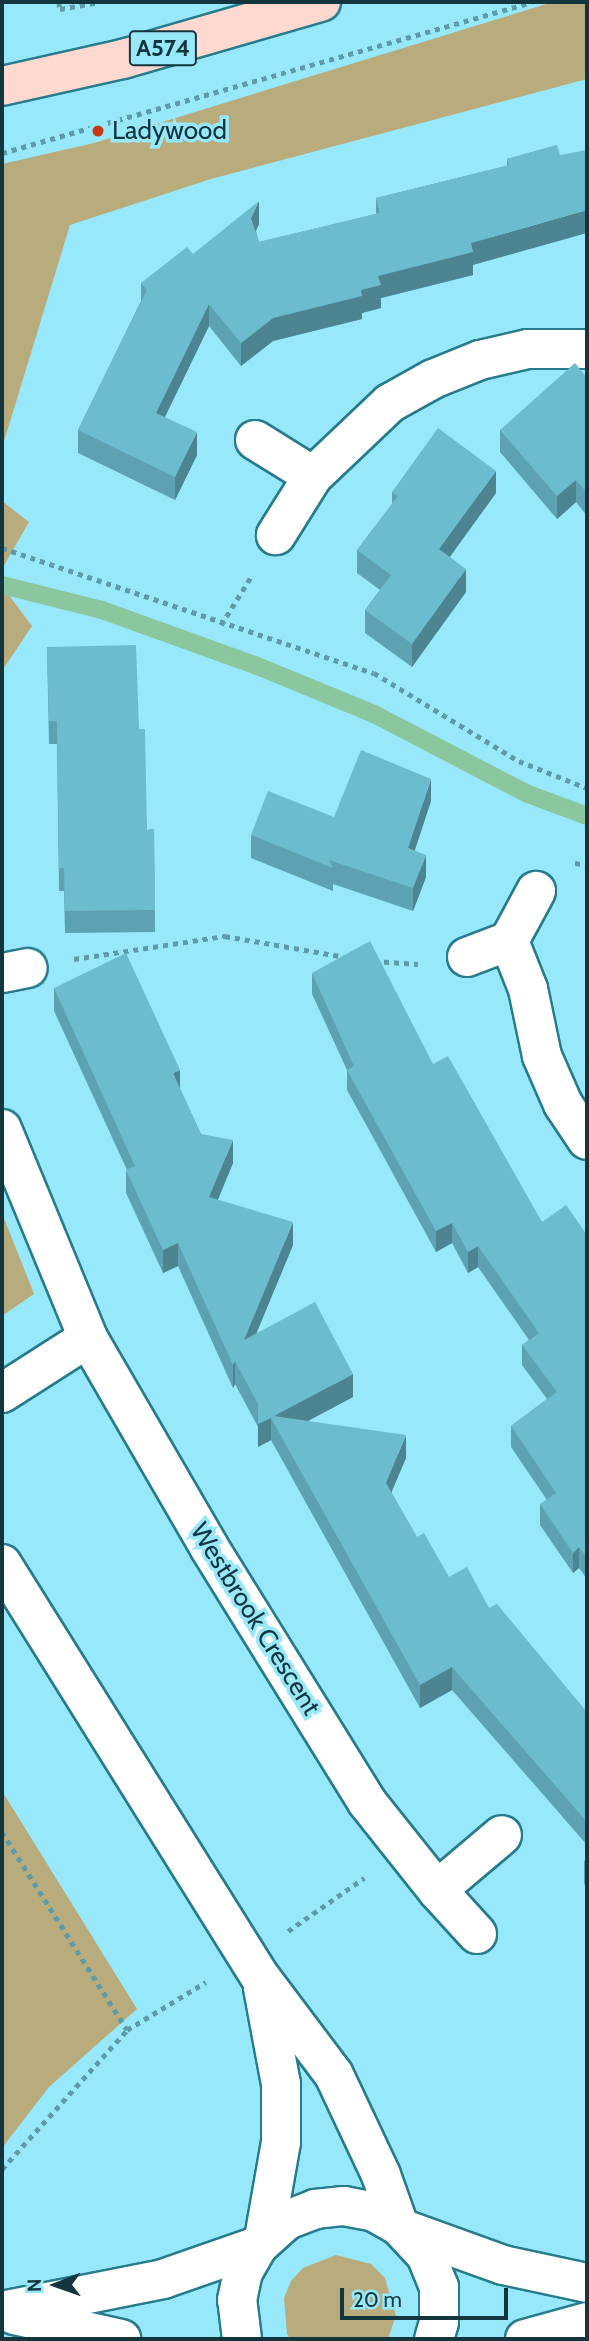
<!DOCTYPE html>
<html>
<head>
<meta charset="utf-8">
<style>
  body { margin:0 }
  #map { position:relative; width:589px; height:2341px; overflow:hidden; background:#98e8fc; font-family:Cabin,sans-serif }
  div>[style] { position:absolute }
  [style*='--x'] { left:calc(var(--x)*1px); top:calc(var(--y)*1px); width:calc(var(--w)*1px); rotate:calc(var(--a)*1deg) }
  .green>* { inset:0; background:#b9ac7c }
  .stream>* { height:18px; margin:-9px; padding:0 9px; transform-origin:9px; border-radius:9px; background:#8ac69e }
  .path>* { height:4.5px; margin-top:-2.25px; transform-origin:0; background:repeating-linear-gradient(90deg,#5e9ba9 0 5px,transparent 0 10px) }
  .roads { filter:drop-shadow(2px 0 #267b8d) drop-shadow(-2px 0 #267b8d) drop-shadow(0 2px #267b8d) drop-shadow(0 -2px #267b8d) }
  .minor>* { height:38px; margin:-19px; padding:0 19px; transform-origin:19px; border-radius:19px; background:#fff }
  .tertiary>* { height:38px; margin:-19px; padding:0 19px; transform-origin:19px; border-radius:19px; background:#fff }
  .primary>* { height:38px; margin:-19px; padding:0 19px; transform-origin:19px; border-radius:19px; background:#ffd9d0 }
  .wall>* { inset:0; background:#5da2b2 }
  .shaded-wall>* { inset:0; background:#4c8491 }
  .building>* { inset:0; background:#6cbccf }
  .dots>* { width:19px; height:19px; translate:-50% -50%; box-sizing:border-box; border:4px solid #98e8fc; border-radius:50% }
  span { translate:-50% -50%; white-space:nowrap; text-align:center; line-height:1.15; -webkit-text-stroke:7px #98e8fc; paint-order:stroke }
  .shield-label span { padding:2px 5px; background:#98e8fc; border:2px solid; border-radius:5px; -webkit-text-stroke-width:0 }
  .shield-label { font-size:24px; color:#13353d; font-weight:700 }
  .poi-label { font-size:26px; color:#13353d }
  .left { translate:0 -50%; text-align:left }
  .street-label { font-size:26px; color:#13353d }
  .frame { position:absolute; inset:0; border:4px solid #13353d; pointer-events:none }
  .north { position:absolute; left:21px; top:2250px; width:70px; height:70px; -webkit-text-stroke:5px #98e8fc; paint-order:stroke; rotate:269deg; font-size:19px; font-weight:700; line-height:28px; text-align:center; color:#13353d }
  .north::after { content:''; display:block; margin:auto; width:24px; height:32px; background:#13353d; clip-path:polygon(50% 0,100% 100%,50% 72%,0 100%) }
  .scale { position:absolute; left:340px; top:2288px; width:168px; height:32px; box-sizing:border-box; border:4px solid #13353d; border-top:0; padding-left:9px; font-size:21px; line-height:24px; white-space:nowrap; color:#13353d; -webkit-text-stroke:5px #98e8fc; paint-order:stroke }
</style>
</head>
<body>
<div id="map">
  <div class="green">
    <i style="clip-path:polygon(553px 2px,587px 2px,587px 79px,211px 179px,70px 225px,2px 448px,2px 164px,94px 143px)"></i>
    <i style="clip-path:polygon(2px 501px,29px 522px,2px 569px)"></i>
    <i style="clip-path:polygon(2px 586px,32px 626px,2px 671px)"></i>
    <i style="clip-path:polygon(2px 1213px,34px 1294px,2px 1316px)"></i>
    <i style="clip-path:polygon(2px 1791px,137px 2009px,49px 2087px,2px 2148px)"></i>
    <i style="clip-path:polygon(336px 2255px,371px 2264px,385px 2278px,396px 2315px,388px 2339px,290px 2339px,287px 2334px,284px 2298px,291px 2281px,303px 2268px)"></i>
  </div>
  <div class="stream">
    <i style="--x:2;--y:585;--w:103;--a:14"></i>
    <i style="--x:102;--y:610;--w:163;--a:19.8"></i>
    <i style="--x:255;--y:665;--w:129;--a:22.4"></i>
    <i style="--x:374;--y:714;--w:174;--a:27.5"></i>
    <i style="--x:528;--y:794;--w:63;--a:20.4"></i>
  </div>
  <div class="path">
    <i style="--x:59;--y:2;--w:7;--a:82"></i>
    <i style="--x:60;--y:9;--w:40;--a:-10"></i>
    <i style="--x:2;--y:153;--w:551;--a:-15.9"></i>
    <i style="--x:2;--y:548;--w:392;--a:18.6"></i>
    <i style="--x:374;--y:673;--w:170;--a:31.3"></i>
    <i style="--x:519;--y:761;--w:73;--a:21.7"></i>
    <i style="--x:221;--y:625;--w:59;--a:-58.2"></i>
    <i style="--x:575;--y:863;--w:12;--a:9"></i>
    <i style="--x:74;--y:959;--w:153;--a:-8.7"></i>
    <i style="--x:225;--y:936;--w:122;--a:9.9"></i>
    <i style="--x:374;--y:961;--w:44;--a:3.9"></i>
    <i style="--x:2;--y:1832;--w:234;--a:57.7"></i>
    <i style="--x:288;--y:1931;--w:93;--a:-34.9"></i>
    <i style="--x:2;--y:2169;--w:187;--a:-48"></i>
    <i style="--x:127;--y:2030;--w:92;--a:-31.3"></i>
  </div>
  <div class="roads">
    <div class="minor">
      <i style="--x:255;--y:440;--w:68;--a:31.8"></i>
      <i style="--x:313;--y:476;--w:70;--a:122.1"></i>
      <i style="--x:313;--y:476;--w:106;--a:-43.5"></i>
      <i style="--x:390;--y:403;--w:49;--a:-29.2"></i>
      <i style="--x:433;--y:379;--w:51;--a:-22"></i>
      <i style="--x:480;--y:360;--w:49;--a:-12.9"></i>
      <i style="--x:528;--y:349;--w:59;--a:0"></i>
      <i style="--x:509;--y:941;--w:52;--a:68.4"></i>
      <i style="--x:528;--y:989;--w:68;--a:78.2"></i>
      <i style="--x:542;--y:1056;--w:52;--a:66.4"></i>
      <i style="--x:563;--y:1104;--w:43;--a:56.3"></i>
      <i style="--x:467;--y:957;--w:45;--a:-20.9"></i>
      <i style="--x:509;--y:941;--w:57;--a:-61.6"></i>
      <i style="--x:2;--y:973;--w:26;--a:-11"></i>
      <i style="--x:2;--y:1129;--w:226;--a:67.6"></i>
      <i style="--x:88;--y:1338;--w:241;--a:59.9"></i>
      <i style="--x:209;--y:1547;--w:300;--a:58.2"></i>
      <i style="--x:367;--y:1802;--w:112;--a:51.5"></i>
      <i style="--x:2;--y:1393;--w:102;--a:-32.6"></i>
      <i style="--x:477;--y:1934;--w:59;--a:-132.3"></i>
      <i style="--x:437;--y:1890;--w:85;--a:-40.2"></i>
      <i style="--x:403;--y:2229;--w:106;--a:19.8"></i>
      <i style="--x:503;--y:2265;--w:86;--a:12.1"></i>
      <i style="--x:2;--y:2311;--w:164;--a:-11.2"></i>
      <i style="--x:163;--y:2279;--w:101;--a:-19.2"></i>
      <i style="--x:14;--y:2315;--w:110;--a:12.6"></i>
      <i style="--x:525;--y:2339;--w:64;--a:-15.3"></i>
    </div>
    <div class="tertiary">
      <i style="--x:2;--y:1564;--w:488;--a:58"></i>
      <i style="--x:261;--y:1978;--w:121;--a:53"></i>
      <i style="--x:334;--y:2075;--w:110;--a:64.8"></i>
      <i style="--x:381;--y:2175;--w:54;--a:70.6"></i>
      <i style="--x:263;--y:1988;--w:98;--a:79.4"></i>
      <i style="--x:281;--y:2084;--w:58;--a:90"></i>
      <i style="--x:281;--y:2142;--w:97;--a:100"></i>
      <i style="--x:242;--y:2339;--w:39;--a:-97"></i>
      <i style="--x:237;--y:2300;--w:29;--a:-78"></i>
      <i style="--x:243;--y:2272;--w:30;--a:-60"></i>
      <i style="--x:258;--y:2246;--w:39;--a:-42"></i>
      <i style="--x:287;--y:2220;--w:30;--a:-21"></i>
      <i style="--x:315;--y:2209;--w:29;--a:-6"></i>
      <i style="--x:344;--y:2206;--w:31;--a:11"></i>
      <i style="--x:374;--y:2212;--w:29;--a:29"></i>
      <i style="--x:399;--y:2226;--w:40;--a:47"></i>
      <i style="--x:426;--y:2255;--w:35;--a:68"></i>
      <i style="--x:439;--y:2287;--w:35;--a:90"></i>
      <i style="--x:439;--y:2322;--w:18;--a:106"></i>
    </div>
    <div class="primary">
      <i style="--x:2;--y:86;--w:124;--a:-12.6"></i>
      <i style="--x:123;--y:59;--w:206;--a:-16.1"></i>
    </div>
  </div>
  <div class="wall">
    <i style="clip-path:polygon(557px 145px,473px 265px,473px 275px,381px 298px,381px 308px,362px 313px,362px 319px,273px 341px,241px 366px,209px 326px,165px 417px,197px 455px,175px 500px,78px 453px,78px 430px,141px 301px,141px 283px,259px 224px,256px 231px,259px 242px,376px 214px,376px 198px,507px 166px,507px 159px)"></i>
    <i style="clip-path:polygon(587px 378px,587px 516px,576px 502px,557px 519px,500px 452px,500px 430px)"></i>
    <i style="clip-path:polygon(392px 492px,496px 493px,449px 557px,466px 592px,412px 667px,365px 633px,365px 610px,380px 590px,357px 573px,357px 550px,392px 504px)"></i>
    <i style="clip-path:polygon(47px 647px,139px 729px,147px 830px,154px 829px,155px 932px,65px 933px,64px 891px,59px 891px,57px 744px,49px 744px)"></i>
    <i style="clip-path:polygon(431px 801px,415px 850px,426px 877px,413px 911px,333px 884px,333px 891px,251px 858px,251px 835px)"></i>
    <i style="clip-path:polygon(312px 973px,433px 1064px,542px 1222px,587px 1235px,587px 1579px,579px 1568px,573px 1573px,540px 1525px,540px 1504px,547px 1500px,511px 1447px,511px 1426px,547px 1399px,522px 1365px,522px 1345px,529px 1340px,478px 1267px,468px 1273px,452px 1243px,436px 1252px,347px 1090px,347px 1070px,312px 994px)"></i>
    <i style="clip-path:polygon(54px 988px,180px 1089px,201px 1134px,233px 1163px,218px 1200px,293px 1245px,256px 1334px,353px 1397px,308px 1421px,406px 1458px,391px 1492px,417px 1537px,449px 1577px,489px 1608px,587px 1712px,587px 1845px,452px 1690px,420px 1708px,271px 1440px,258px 1447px,258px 1427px,235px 1384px,233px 1388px,178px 1266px,163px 1273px,126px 1193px,126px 1170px,127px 1170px,54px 1011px)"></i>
    <i style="clip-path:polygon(587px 1859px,587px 1887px,584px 1884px,584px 1861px)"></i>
  </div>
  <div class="shaded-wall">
    <i style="clip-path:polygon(259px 201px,259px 224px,251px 241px,251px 218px)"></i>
    <i style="clip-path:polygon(587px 210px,587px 233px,473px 265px,473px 275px,381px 298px,381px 308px,362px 313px,362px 319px,273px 341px,241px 366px,241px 343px,273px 318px,361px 290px,378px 276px,471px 243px)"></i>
    <i style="clip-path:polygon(209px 304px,209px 326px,156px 435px,156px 413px)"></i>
    <i style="clip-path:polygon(197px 432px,197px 455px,175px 500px,175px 477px)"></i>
    <i style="clip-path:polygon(496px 471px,496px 493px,439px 572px,439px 549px)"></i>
    <i style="clip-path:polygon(576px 480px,576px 502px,557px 519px,557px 496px)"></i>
    <i style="clip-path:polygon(466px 569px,466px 592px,412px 667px,412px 644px)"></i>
    <i style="clip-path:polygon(431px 779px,431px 801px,408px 870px,408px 848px)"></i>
    <i style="clip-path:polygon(426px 855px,426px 877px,413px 911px,413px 888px)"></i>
    <i style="clip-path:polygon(180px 1070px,180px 1092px,173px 1073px)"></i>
    <i style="clip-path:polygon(233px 1140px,233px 1163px,209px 1220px,209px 1197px)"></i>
    <i style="clip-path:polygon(293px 1222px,293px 1245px,244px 1363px,244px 1340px)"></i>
    <i style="clip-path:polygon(452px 1223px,452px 1243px,436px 1252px,436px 1231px)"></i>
    <i style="clip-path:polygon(178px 1243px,178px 1266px,163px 1273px,163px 1250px)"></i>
    <i style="clip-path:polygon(478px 1246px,478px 1267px,468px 1273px,468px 1252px)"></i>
    <i style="clip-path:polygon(235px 1361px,235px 1384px,233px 1388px,233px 1365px)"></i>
    <i style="clip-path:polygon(353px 1374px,353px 1397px,281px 1435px,274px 1416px)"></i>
    <i style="clip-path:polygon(271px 1418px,271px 1440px,258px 1447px,258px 1424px)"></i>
    <i style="clip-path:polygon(406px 1435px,406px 1458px,386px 1505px,386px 1483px)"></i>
    <i style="clip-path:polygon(579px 1547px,579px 1568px,573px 1573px,573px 1553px)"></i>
    <i style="clip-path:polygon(452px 1667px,452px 1690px,420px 1708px,420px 1685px)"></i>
  </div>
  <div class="building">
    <i style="clip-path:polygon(557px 145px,560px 155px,587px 150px,587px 210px,471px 243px,473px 252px,378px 276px,381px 285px,361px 290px,362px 296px,273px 318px,241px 343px,209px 304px,156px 413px,197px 432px,175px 477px,78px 430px,147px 290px,141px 283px,187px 247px,193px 254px,259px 201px,251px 218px,259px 242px,380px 213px,376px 198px,509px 165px,507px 159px)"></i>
    <i style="clip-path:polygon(575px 363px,587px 378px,587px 493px,576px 480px,557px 496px,500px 430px)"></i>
    <i style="clip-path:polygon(438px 428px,496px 471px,439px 549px,466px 569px,412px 644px,365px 610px,391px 575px,357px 550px,398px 496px,392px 492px)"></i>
    <i style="clip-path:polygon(136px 645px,139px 729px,145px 729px,147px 830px,154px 829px,155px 910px,65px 911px,64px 868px,59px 868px,57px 721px,49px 721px,47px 647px)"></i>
    <i style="clip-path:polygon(361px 750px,431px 779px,408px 848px,426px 855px,413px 888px,329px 860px,333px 868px,251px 835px,268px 791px,334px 817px)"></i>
    <i style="clip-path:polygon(370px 941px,433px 1064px,448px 1056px,542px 1222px,566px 1205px,587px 1235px,587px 1558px,579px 1547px,573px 1553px,540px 1504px,556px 1493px,511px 1426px,557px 1392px,522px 1345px,539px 1333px,478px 1246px,468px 1252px,452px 1223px,436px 1231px,347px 1070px,354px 1066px,312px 973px)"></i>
    <i style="clip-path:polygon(126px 953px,180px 1070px,173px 1073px,201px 1134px,233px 1140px,209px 1197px,293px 1222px,244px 1340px,315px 1302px,353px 1374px,274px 1416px,406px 1435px,386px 1483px,417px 1537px,424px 1533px,449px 1577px,467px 1567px,489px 1608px,497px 1604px,587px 1712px,587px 1822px,452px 1667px,420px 1685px,271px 1418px,258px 1424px,258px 1404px,235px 1361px,233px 1365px,178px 1243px,163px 1250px,126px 1170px,135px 1166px,54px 988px)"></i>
  </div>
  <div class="dots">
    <i style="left:98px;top:131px;background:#c43a16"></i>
  </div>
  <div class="shield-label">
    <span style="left:163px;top:48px">A574</span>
  </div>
  <div class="poi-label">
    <span class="left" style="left:112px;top:131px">Ladywood</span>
  </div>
  <div class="street-label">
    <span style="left:255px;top:1619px;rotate:58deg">Westbrook Crescent</span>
  </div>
  <div class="frame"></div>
  <div class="north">N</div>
  <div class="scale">20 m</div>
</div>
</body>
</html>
